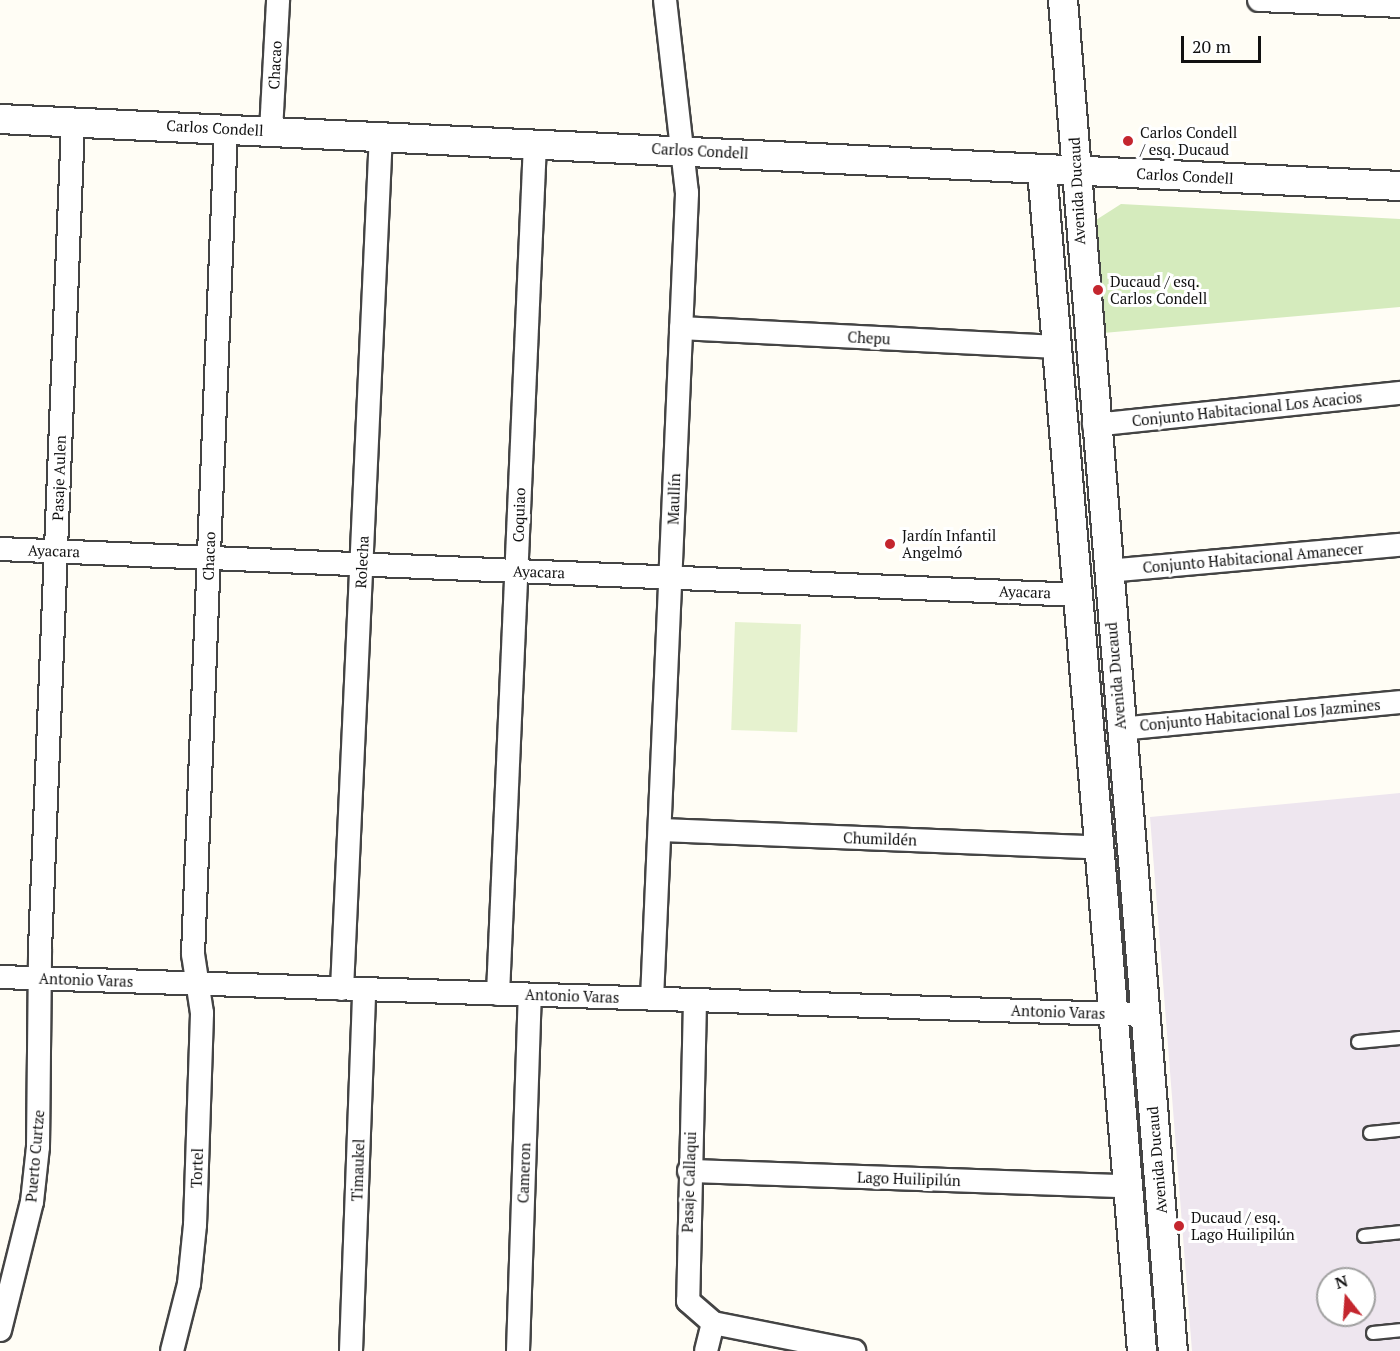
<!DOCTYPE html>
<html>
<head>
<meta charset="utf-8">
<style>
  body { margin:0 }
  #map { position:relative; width:1400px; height:1351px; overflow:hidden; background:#fffdf5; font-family:"PT Serif",serif }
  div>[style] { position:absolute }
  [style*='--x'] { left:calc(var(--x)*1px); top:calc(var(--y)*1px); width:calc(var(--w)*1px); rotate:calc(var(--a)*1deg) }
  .industrial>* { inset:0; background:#eee6ef }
  .green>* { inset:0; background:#d5ebbd }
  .pitch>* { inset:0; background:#e6f2cf; transform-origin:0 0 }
  .roads { filter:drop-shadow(2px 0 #444) drop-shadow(-2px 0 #444) drop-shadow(0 2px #444) drop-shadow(0 -2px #444) }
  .service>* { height:12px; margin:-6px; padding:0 6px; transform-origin:6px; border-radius:6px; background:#fff }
  .minor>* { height:22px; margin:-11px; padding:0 11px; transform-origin:11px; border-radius:11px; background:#fff }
  .tertiary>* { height:28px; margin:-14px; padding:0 14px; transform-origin:14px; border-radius:14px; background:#fff }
  .dots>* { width:16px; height:16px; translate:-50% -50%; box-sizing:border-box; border:3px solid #fff; border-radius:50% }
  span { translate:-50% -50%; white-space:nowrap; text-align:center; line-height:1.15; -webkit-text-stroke:6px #fff; paint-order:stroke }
  .street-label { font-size:15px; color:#111 }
  .poi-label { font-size:15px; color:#111 }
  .left { translate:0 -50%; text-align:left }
  .north { position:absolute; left:1316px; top:1267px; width:60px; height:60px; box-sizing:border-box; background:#fff; border:2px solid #a0a0a0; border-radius:50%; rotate:343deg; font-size:16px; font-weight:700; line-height:24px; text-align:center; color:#111 }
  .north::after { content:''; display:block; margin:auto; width:21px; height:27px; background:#c4262e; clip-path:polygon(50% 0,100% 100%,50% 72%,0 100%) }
  .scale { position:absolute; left:1181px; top:36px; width:80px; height:27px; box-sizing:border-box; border:3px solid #111; border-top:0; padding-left:8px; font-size:18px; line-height:21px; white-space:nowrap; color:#111; -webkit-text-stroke:4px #fff; paint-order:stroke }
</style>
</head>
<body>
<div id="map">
  <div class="industrial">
    <i style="clip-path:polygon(evenodd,1400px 793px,1400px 1351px,1192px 1351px,1150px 817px,1400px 793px,1328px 1279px,1364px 1279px,1364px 1315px,1328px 1315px,1328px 1279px)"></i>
  </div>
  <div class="green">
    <i style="clip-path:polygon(1121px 204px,1400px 219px,1400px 307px,1103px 333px,1096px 220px)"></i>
  </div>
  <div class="pitch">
    <i style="left:735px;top:622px;width:66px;height:108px;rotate:2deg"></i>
  </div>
  <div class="roads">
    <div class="service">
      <i style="--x:1358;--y:1042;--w:42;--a:-5.4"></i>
      <i style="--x:1370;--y:1133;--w:30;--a:-6"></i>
      <i style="--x:1364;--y:1236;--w:36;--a:-6"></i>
      <i style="--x:1373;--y:1333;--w:27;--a:-6"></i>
    </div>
    <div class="minor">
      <i style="--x:1259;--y:0;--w:141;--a:2.4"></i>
      <i style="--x:271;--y:131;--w:131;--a:-86.9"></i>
      <i style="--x:681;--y:328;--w:376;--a:2.9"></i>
      <i style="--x:1094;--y:425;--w:308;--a:-6"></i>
      <i style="--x:0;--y:549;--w:1079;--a:2.44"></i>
      <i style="--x:1107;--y:571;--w:294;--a:-5.1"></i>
      <i style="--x:1120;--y:729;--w:281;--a:-5.5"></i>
      <i style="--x:660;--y:830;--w:440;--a:2.3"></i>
      <i style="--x:0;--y:977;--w:1145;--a:1.9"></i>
      <i style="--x:342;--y:989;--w:855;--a:-87.39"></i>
      <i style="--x:498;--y:994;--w:852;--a:-87.51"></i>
      <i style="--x:652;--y:999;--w:807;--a:-87.51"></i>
      <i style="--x:687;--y:193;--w:194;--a:-96.5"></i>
      <i style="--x:695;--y:1001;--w:300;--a:91.3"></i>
      <i style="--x:688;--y:1301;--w:33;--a:41"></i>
      <i style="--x:713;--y:1323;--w:144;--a:11.2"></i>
      <i style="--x:689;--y:1171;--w:439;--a:2"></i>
      <i style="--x:0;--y:1330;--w:132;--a:-76"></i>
      <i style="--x:32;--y:1202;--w:55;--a:-83.8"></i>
      <i style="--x:38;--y:1147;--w:198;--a:-89.4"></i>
      <i style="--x:40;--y:949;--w:828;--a:-87.71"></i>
      <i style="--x:172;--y:1351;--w:69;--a:-75.8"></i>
      <i style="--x:189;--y:1284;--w:59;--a:-84.2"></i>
      <i style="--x:195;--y:1225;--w:212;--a:-88.1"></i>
      <i style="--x:202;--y:1013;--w:60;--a:-98.7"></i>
      <i style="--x:193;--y:954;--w:827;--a:-87.71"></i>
      <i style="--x:351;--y:1351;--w:362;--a:-87.9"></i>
      <i style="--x:518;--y:1351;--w:356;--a:-88.1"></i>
      <i style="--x:706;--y:1351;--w:29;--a:-76"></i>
    </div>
    <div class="tertiary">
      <i style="--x:1063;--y:0;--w:1355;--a:85.35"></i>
      <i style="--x:0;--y:119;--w:1402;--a:2.74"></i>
      <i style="--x:1042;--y:170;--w:1185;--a:85.16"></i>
    </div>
  </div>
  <div class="dots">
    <i style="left:1128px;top:141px;background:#c4262e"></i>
    <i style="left:1098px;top:290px;background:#c4262e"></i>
    <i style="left:890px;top:544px;background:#c4262e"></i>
    <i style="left:1179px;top:1226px;background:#c4262e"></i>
  </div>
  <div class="street-label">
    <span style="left:275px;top:65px;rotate:-87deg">Chacao</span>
    <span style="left:215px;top:128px;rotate:3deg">Carlos Condell</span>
    <span style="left:700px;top:151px;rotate:3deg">Carlos Condell</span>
    <span style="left:1185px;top:176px;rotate:3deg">Carlos Condell</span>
    <span style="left:1077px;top:191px;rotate:-93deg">Avenida Ducaud</span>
    <span style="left:869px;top:338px;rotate:3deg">Chepu</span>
    <span style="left:1247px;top:409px;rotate:-6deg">Conjunto Habitacional Los Acacios</span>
    <span style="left:59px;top:478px;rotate:-88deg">Pasaje Aulen</span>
    <span style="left:674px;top:499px;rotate:-88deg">Maullín</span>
    <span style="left:519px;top:515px;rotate:-88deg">Coquiao</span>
    <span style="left:54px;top:551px;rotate:2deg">Ayacara</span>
    <span style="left:209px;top:556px;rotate:-88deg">Chacao</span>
    <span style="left:1253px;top:558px;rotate:-5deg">Conjunto Habitacional Amanecer</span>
    <span style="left:362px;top:562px;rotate:-87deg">Rolecha</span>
    <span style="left:539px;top:572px;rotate:2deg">Ayacara</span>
    <span style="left:1025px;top:592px;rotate:2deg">Ayacara</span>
    <span style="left:1116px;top:676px;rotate:-95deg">Avenida Ducaud</span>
    <span style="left:1260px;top:715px;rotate:-5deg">Conjunto Habitacional Los Jazmines</span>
    <span style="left:880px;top:839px;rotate:2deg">Chumildén</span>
    <span style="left:86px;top:980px;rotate:2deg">Antonio Varas</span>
    <span style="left:572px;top:996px;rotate:2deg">Antonio Varas</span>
    <span style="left:1058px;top:1012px;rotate:2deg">Antonio Varas</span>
    <span style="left:35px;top:1156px;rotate:-85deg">Puerto Curtze</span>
    <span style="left:1157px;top:1160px;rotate:-95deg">Avenida Ducaud</span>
    <span style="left:197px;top:1168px;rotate:-88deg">Tortel</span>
    <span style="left:358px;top:1170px;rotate:-88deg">Timaukel</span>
    <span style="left:524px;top:1173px;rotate:-88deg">Cameron</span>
    <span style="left:909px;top:1179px;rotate:2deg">Lago Huilipilún</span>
    <span style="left:689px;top:1182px;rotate:-88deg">Pasaje Callaqui</span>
  </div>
  <div class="poi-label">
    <span class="left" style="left:1140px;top:141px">Carlos Condell<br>/ esq. Ducaud</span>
    <span class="left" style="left:1110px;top:290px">Ducaud / esq.<br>Carlos Condell</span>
    <span class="left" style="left:902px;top:544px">Jardín Infantil<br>Angelmó</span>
    <span class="left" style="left:1191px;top:1226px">Ducaud / esq.<br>Lago Huilipilún</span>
  </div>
  <div class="north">N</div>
  <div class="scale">20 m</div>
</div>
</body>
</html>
